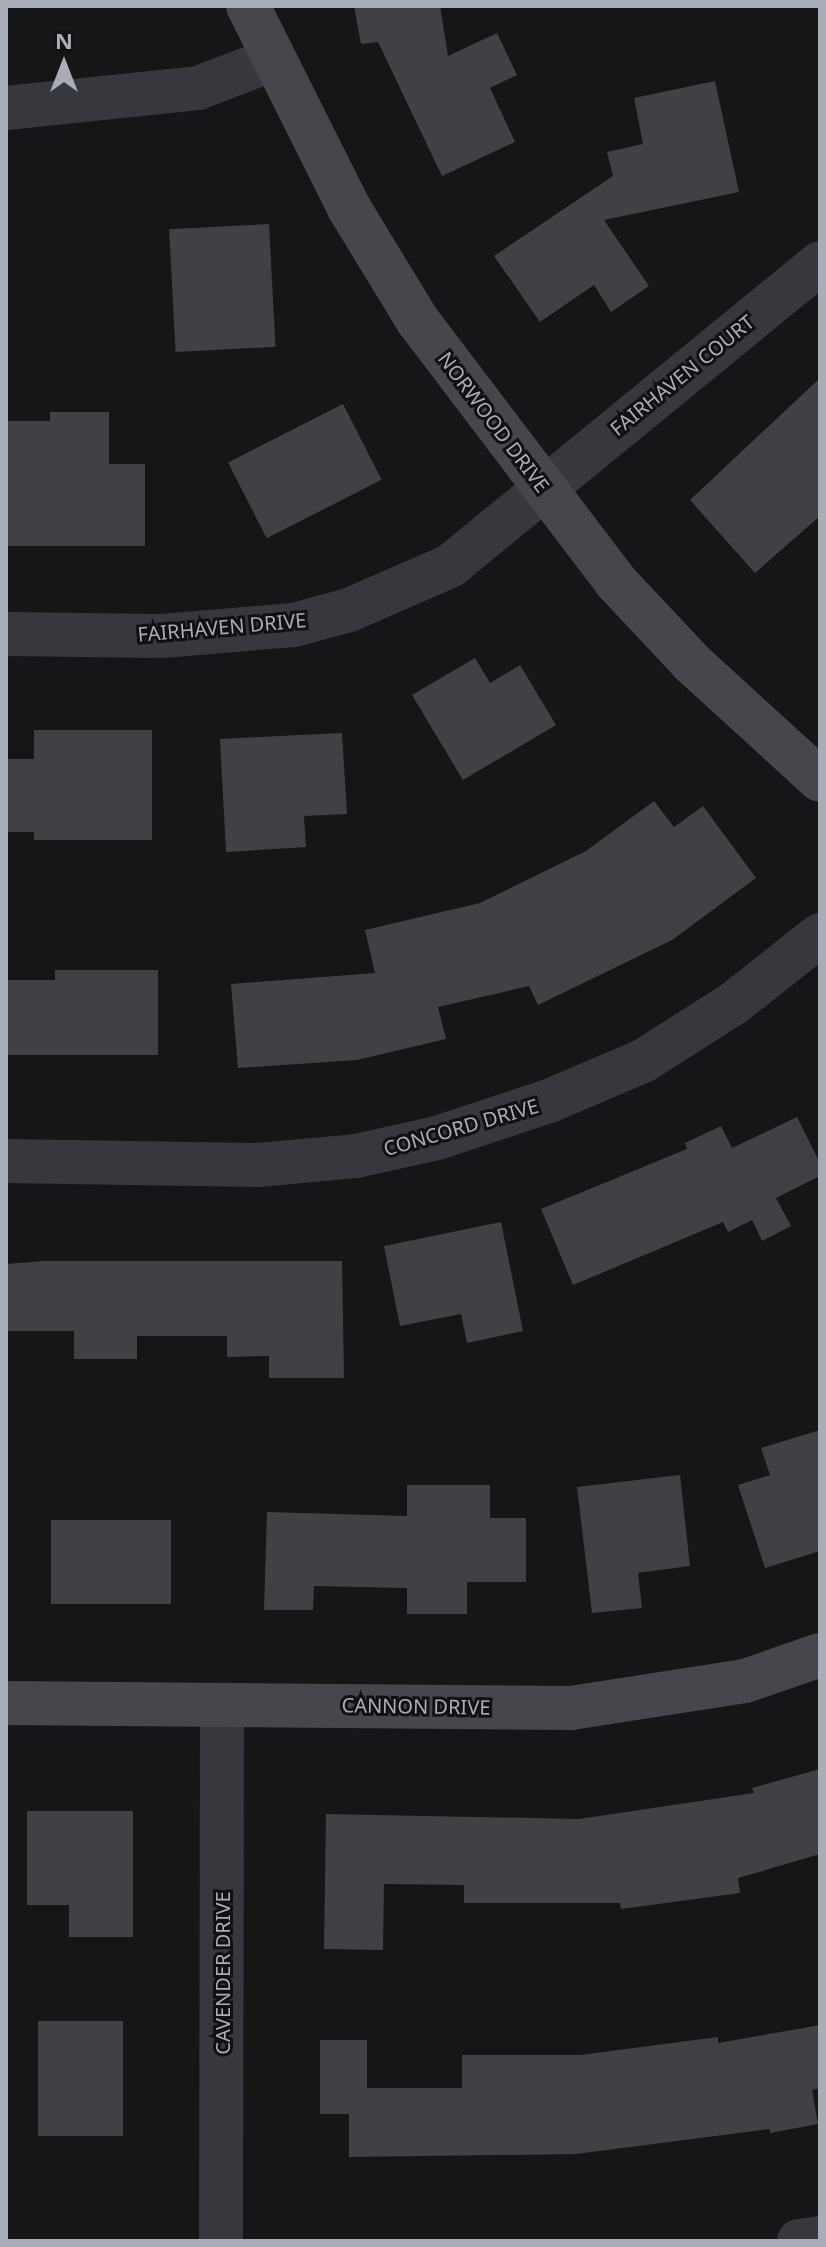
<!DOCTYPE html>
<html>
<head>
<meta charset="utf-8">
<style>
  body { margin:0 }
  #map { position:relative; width:826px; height:2247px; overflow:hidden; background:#161618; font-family:"Noto Sans",sans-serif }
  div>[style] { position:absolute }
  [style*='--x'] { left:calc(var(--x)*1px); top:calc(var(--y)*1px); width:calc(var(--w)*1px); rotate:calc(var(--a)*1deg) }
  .building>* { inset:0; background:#404145; transform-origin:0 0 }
  .street>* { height:44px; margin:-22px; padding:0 22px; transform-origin:22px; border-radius:22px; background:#37383d }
  .secondary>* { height:44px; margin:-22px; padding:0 22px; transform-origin:22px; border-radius:22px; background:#45474d }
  span { translate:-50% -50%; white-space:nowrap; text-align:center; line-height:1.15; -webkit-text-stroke:6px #111113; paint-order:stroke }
  .street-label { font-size:20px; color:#a8adb8 }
  .frame { position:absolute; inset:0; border:8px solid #a8adb8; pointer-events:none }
  .north { position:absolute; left:24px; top:24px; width:80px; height:80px; -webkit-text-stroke:6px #111113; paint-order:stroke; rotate:0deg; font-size:22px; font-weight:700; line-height:32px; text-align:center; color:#a8adb8 }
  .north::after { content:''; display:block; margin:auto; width:28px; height:36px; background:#a8adb8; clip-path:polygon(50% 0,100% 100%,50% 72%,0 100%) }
</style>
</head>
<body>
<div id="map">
  <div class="building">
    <i style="clip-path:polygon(354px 6px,440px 6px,448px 56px,497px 33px,517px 75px,490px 88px,515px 142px,442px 176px,378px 42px,361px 44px)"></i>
    <i style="clip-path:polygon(715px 81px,739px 192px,604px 220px,649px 286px,611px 312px,594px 285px,540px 322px,494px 256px,613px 176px,607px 152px,643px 144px,634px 98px)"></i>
    <i style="left:269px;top:224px;width:123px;height:100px;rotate:87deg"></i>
    <i style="clip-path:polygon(820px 378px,820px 516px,755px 573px,690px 500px)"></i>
    <i style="left:343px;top:404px;width:85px;height:129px;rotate:63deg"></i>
    <i style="clip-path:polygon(50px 412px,109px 412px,109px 464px,145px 464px,145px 546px,6px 546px,6px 421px,50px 421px)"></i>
    <i style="clip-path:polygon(475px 658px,490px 683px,520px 665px,556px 725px,463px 780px,412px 695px)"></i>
    <i style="clip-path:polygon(34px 730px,152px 730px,152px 840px,34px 840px,34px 832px,6px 832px,6px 759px,34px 759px)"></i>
    <i style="clip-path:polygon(342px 733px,347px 814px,304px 816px,306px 847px,226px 852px,220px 739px)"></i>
    <i style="clip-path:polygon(654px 801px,674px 827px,703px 806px,756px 878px,672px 940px,538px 1005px,529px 986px,438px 1007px,446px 1039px,357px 1060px,238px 1068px,231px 984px,375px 973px,365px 930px,480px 903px,586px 851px)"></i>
    <i style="clip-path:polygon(55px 970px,158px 970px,158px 1055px,6px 1055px,6px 980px,55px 980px)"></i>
    <i style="clip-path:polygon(797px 1117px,820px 1163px,820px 1176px,776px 1198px,791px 1226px,762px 1241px,752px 1220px,728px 1232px,723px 1222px,573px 1285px,541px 1209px,687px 1149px,685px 1143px,721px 1126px,732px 1148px)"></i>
    <i style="clip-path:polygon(501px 1222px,523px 1331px,467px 1343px,461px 1314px,400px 1326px,384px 1246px)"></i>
    <i style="clip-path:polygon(44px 1261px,342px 1261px,344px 1378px,269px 1378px,269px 1356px,227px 1357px,227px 1336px,137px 1336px,137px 1359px,74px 1359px,74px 1331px,6px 1331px,6px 1264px)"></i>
    <i style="clip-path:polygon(820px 1430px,820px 1551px,765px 1568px,738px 1485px,770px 1475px,761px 1448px)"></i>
    <i style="clip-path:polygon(680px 1475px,690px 1566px,638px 1573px,642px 1608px,592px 1613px,577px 1487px)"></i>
    <i style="clip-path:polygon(407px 1485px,490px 1485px,490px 1518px,526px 1518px,526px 1582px,467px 1582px,467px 1614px,407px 1614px,407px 1588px,314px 1586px,313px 1610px,264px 1610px,267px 1512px,407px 1516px)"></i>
    <i style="left:51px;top:1520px;width:120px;height:84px"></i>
    <i style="clip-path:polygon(820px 1769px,820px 1854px,738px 1878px,740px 1893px,621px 1909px,620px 1903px,464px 1903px,464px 1885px,384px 1884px,383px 1950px,324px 1949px,326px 1814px,579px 1819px,754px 1793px,752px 1788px)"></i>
    <i style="clip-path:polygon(27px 1811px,133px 1811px,133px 1937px,69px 1937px,69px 1905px,27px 1905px)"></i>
    <i style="left:38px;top:2021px;width:85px;height:115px"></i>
    <i style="clip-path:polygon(820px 2025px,820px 2088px,812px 2090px,818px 2124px,770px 2133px,770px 2129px,576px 2154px,349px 2157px,349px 2114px,320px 2114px,320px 2040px,367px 2040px,367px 2088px,462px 2088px,462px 2055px,580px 2055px,718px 2037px,718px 2043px)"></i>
  </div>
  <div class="street">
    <i style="--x:6;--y:108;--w:193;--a:-5.9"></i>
    <i style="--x:198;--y:88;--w:78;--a:-21"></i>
    <i style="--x:6;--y:634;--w:156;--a:0.7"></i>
    <i style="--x:162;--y:636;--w:132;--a:-4.8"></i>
    <i style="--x:294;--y:625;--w:57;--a:-15.3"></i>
    <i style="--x:349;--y:610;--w:110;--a:-23.5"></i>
    <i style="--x:450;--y:566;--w:478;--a:-39.3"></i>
    <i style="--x:6;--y:1161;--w:252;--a:0.9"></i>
    <i style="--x:258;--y:1165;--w:98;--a:-5.2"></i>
    <i style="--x:356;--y:1156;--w:83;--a:-12.5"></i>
    <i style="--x:437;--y:1138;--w:118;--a:-18.3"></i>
    <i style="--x:549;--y:1101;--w:102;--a:-23.1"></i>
    <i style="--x:643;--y:1061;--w:108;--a:-32.5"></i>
    <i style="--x:734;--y:1003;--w:110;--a:-38.3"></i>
    <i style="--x:221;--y:2241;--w:536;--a:-89.89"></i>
    <i style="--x:799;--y:2241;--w:21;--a:-8"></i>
  </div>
  <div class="secondary">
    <i style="--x:248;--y:6;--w:226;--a:63.4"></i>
    <i style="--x:349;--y:208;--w:132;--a:58.6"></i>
    <i style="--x:418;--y:321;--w:328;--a:52.8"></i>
    <i style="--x:616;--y:582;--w:111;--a:46.8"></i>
    <i style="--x:692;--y:663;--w:173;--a:42.4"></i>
    <i style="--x:6;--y:1703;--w:565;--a:0.51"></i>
    <i style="--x:571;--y:1708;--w:176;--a:-8.8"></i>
    <i style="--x:745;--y:1681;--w:79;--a:-19.1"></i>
  </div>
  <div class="street-label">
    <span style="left:682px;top:375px;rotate:-39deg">FAIRHAVEN COURT</span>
    <span style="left:494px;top:422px;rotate:53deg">NORWOOD DRIVE</span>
    <span style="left:222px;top:627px;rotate:-5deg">FAIRHAVEN DRIVE</span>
    <span style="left:461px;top:1127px;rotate:-16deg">CONCORD DRIVE</span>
    <span style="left:416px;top:1706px;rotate:1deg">CANNON DRIVE</span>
    <span style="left:222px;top:1973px;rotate:-90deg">CAVENDER DRIVE</span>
  </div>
  <div class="frame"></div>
  <div class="north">N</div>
</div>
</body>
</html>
